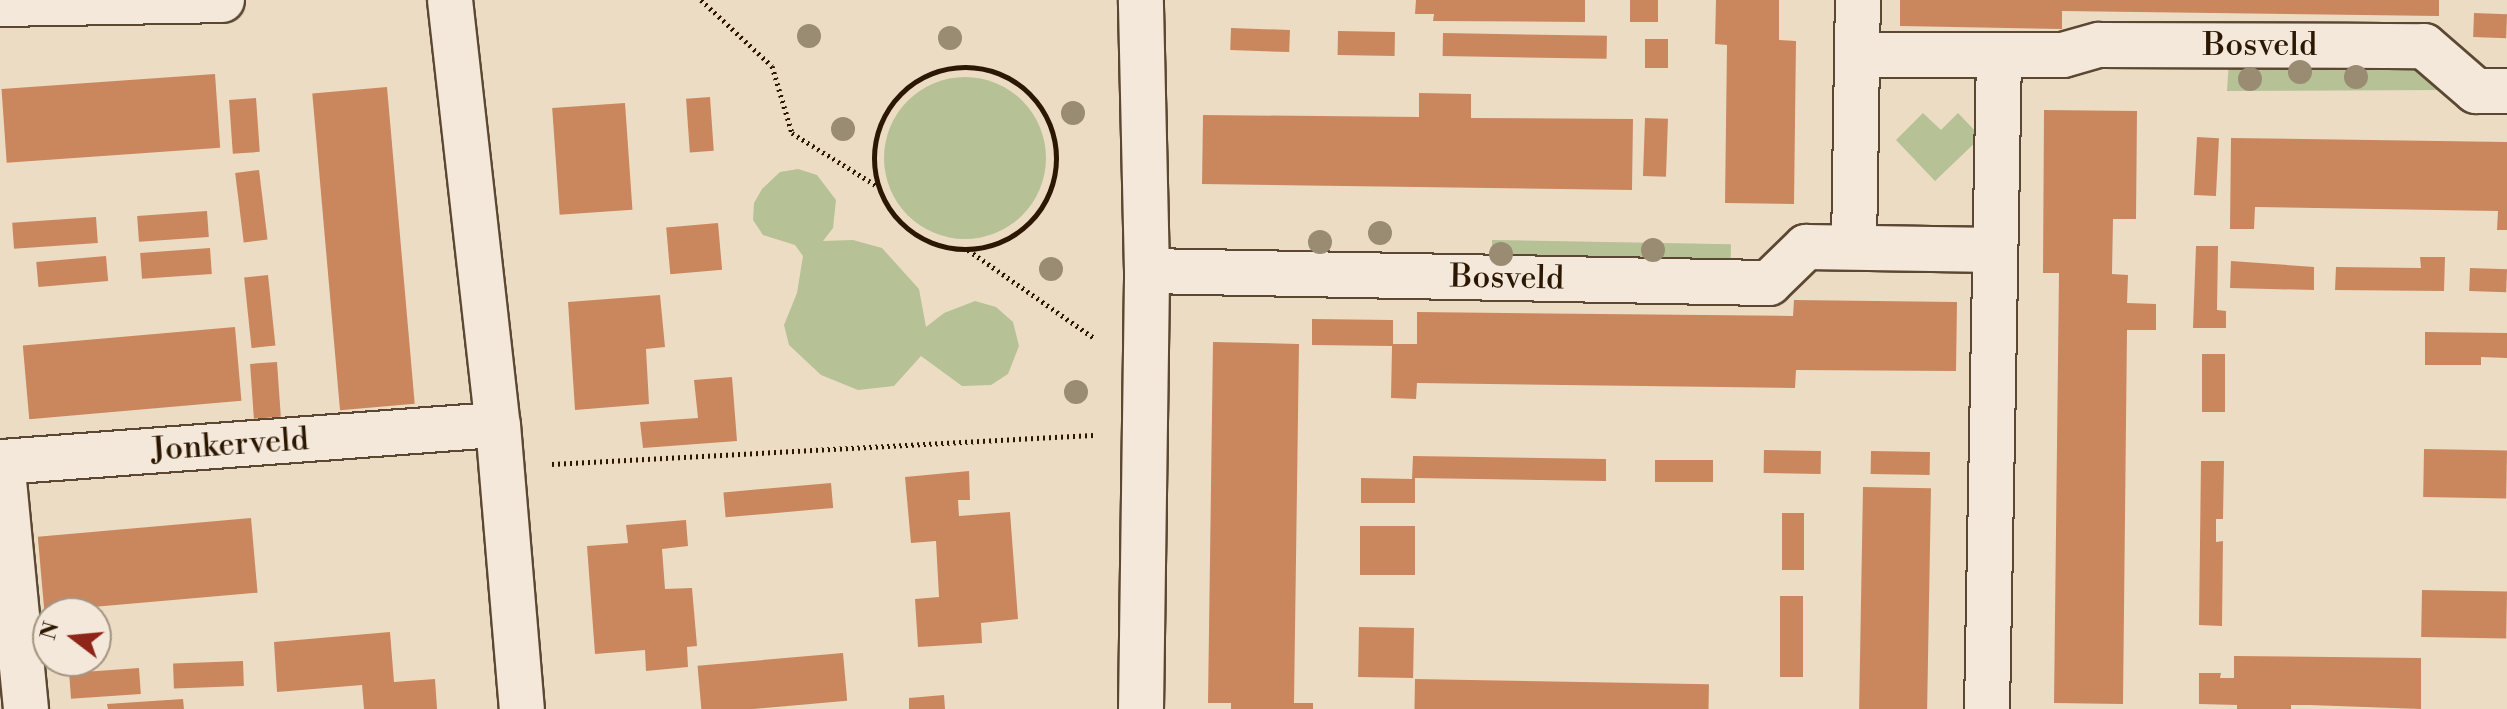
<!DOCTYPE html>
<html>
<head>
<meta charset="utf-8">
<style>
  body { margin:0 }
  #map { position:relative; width:2507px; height:709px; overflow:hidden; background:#eddcc4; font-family:"Libre Bodoni",serif }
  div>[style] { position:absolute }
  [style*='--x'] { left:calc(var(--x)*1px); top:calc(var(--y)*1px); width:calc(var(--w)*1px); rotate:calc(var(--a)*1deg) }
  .green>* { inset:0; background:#b6c196; transform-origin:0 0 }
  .round { border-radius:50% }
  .building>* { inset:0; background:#ca875e; transform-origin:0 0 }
  .path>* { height:5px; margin-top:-2.5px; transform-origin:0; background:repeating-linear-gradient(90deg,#2c1702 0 2px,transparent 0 6px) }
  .path>.ring { margin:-2.5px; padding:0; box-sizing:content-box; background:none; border:5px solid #2c1702; border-radius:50% }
  .roads { filter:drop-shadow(2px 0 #5c4832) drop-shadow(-2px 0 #5c4832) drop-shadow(0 2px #5c4832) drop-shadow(0 -2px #5c4832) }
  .pedestrian>* { height:44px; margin:-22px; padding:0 22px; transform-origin:22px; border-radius:22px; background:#f3e8d9 }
  .minor>* { height:44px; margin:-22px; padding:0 22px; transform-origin:22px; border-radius:22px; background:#f3e8d9 }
  .trees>* { width:24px; height:24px; margin:-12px; border-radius:50%; background:#998c72 }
  span { translate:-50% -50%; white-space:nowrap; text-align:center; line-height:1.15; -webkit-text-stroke:8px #f3e8d9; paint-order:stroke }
  .street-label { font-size:32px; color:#2c1702 }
  .north { position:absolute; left:32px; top:597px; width:80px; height:80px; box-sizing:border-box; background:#f3e8d9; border:2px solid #a39483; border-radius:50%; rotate:286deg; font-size:22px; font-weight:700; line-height:32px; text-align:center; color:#2c1702 }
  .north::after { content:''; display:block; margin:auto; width:28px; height:36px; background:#8f2418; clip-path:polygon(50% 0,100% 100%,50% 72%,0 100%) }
</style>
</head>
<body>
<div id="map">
  <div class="green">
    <i style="clip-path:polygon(2412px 57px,2445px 90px,2227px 91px,2229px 60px)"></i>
    <i class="round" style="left:884px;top:77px;width:162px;height:162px"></i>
    <i style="clip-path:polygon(1923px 113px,1941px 130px,1958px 113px,1981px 137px,1935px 181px,1896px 140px)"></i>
    <i style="clip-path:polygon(798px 169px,817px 175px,836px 200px,833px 228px,823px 241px,853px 240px,882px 248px,919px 289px,926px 327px,944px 313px,975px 301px,996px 307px,1013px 322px,1019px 346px,1008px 374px,991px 385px,962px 386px,921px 356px,894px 386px,858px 390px,821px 375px,789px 345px,784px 325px,797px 293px,803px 256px,795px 245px,763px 235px,753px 220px,754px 203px,762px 189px,780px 172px)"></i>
    <i style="left:1492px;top:240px;width:239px;height:27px;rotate:1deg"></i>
  </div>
  <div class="building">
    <i style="clip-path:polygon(1416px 0,1585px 0,1585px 22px,1433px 21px,1434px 14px,1415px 14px)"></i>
    <i style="left:1630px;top:0;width:28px;height:22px"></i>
    <i style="clip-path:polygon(1716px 0,1779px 0,1779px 40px,1796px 41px,1794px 204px,1725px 203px,1727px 45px,1715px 44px)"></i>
    <i style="clip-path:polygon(1900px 0,2439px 0,2439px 16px,2062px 11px,2062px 29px,1900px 26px)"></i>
    <i style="left:2474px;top:13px;width:33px;height:24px;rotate:2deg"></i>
    <i style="left:1231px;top:28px;width:59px;height:22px;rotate:2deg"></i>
    <i style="left:1338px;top:31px;width:57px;height:24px;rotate:1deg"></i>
    <i style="left:1443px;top:33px;width:164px;height:23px;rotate:1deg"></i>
    <i style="left:1645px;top:39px;width:23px;height:29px"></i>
    <i style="left:215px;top:74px;width:74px;height:214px;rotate:86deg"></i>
    <i style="left:387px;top:87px;width:318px;height:75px;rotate:85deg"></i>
    <i style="clip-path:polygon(1419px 93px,1471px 94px,1471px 118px,1633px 119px,1632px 190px,1202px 184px,1203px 115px,1419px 117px)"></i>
    <i style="left:710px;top:97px;width:54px;height:24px;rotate:86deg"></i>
    <i style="left:256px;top:98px;width:54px;height:27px;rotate:86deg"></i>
    <i style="left:625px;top:103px;width:107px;height:73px;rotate:86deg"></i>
    <i style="clip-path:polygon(2044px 110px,2137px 111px,2136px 219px,2113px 219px,2112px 274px,2128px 275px,2127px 303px,2156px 304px,2156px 330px,2127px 330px,2123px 704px,2054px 703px,2059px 273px,2043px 273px)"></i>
    <i style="left:1645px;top:118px;width:23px;height:58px;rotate:2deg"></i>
    <i style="left:2197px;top:137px;width:22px;height:58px;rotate:3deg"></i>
    <i style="clip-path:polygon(2231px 138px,2507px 142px,2507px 230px,2497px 230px,2498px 211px,2255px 207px,2254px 229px,2230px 229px)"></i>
    <i style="left:259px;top:170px;width:70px;height:24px;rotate:83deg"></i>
    <i style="left:207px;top:211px;width:26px;height:70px;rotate:86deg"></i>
    <i style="left:96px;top:217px;width:26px;height:84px;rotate:86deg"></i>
    <i style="left:718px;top:223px;width:47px;height:52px;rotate:85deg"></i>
    <i style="clip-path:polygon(2196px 246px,2218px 246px,2217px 310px,2226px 311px,2226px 328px,2193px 328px)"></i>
    <i style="left:210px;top:248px;width:26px;height:70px;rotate:86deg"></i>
    <i style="left:106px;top:256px;width:25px;height:70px;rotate:85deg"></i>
    <i style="clip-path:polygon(2420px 257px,2445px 257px,2444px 291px,2335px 290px,2336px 267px,2421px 268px)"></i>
    <i style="clip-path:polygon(2231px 261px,2314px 267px,2314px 290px,2230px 288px)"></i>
    <i style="left:2470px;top:268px;width:37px;height:23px;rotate:2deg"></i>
    <i style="left:268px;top:275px;width:71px;height:24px;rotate:84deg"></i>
    <i style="clip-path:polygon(660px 295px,665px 347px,646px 349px,649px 404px,575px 410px,568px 302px)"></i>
    <i style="clip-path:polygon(1794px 300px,1957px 302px,1956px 371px,1796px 370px,1795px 388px,1417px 383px,1416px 399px,1391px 398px,1392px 346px,1312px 345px,1312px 319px,1393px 320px,1393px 344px,1417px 344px,1417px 312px,1793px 316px)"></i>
    <i style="left:235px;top:327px;width:74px;height:213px;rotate:85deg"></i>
    <i style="clip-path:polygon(2425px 332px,2507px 333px,2507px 358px,2481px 357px,2481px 365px,2425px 365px)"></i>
    <i style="clip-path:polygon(1213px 342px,1299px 344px,1294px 703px,1313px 703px,1313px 709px,1231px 709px,1231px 703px,1208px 703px)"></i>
    <i style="left:2202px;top:354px;width:23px;height:58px"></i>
    <i style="left:277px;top:362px;width:55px;height:27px;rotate:86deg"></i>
    <i style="clip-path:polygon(732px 377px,737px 441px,643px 448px,640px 422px,698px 418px,694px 380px)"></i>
    <i style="left:2424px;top:449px;width:83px;height:48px;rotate:1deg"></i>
    <i style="left:1764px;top:450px;width:57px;height:23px;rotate:1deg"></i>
    <i style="left:1871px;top:451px;width:59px;height:23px;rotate:1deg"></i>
    <i style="clip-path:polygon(1413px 456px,1606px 459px,1606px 481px,1415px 478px,1415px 503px,1361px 503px,1361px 478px,1412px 479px)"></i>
    <i style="left:1655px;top:460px;width:58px;height:22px"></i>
    <i style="clip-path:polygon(2201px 461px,2224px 461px,2223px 519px,2216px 519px,2216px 542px,2223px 541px,2222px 626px,2199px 625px)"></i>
    <i style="clip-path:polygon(969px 471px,970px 500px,958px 500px,959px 516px,1010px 512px,1018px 619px,981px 623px,982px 643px,918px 647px,915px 599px,939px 597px,936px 541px,911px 543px,905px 477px)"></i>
    <i style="left:831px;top:483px;width:25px;height:108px;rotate:85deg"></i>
    <i style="left:1863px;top:487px;width:68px;height:222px;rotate:1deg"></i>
    <i style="left:1782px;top:513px;width:22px;height:57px"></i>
    <i style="left:251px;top:518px;width:75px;height:214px;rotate:85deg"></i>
    <i style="clip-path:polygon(686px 520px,688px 546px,662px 549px,665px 589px,692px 588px,697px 646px,687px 647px,688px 667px,646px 671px,645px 650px,595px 654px,587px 546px,628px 543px,626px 525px)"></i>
    <i style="left:1360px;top:526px;width:55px;height:49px"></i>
    <i style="left:2422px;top:590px;width:85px;height:47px;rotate:1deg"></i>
    <i style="left:1780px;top:596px;width:23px;height:81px"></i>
    <i style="left:1359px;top:627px;width:55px;height:50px;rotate:1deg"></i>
    <i style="clip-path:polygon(390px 632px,394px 682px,435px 679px,437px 709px,364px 709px,362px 685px,277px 692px,274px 642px)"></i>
    <i style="left:843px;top:653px;width:48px;height:146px;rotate:85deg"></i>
    <i style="clip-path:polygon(2234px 656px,2421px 658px,2421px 709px,2309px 705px,2291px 705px,2291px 709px,2237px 709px,2237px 705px,2199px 704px,2199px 673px,2221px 673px,2220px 678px,2234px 678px)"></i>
    <i style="left:243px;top:661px;width:25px;height:70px;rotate:88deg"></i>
    <i style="left:139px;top:668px;width:26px;height:70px;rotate:86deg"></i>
    <i style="left:1415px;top:679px;width:294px;height:30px;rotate:1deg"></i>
    <i style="clip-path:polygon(944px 695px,945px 709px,909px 709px,909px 698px)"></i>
    <i style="clip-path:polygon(183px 699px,184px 709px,108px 709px,107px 704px)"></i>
  </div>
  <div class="path">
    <i style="--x:701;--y:0;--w:97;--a:42.9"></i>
    <i style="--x:772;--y:66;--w:70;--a:73.4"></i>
    <i style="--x:792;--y:133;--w:100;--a:31.9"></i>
    <i class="ring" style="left:874px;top:67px;width:177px;height:177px"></i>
    <i style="--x:968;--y:250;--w:154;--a:34.9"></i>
    <i style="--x:552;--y:464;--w:542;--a:-3.07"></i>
  </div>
  <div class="roads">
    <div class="pedestrian">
      <i style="--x:1859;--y:55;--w:204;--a:0"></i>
      <i style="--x:2063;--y:55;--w:37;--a:-16"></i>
      <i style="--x:2099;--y:45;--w:325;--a:0.2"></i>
      <i style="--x:2424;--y:46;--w:69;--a:40.9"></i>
      <i style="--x:2476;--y:91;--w:31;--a:0"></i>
      <i style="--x:1854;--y:247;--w:247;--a:-89.1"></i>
      <i style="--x:1147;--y:271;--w:622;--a:1.11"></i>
      <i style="--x:1769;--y:283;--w:52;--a:-44.2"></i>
      <i style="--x:1806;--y:247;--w:189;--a:0.9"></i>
      <i style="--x:26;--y:709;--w:248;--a:-95.5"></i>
      <i style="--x:2;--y:462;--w:497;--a:-4.3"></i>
      <i style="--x:1987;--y:709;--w:654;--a:-88.95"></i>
    </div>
    <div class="minor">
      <i style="--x:450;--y:0;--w:428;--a:83.6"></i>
      <i style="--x:498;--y:425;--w:285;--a:85.2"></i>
      <i style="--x:0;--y:4;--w:222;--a:-1"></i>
      <i style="--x:1141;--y:709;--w:438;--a:-89.2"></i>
      <i style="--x:1147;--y:271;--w:271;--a:-91.3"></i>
    </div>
  </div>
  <div class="trees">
    <i style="left:809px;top:36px"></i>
    <i style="left:950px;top:38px"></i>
    <i style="left:2300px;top:72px"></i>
    <i style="left:2356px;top:77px"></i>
    <i style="left:2250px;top:79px"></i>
    <i style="left:1073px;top:113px"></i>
    <i style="left:843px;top:129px"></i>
    <i style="left:1380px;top:233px"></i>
    <i style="left:1320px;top:242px"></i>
    <i style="left:1653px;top:250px"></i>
    <i style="left:1501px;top:254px"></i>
    <i style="left:1051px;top:269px"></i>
    <i style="left:1076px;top:392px"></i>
  </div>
  <div class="street-label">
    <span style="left:2260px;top:45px">Bosveld</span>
    <span style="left:1507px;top:278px;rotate:1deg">Bosveld</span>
    <span style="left:230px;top:445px;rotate:-4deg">Jonkerveld</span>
  </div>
  <div class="north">N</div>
</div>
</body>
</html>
